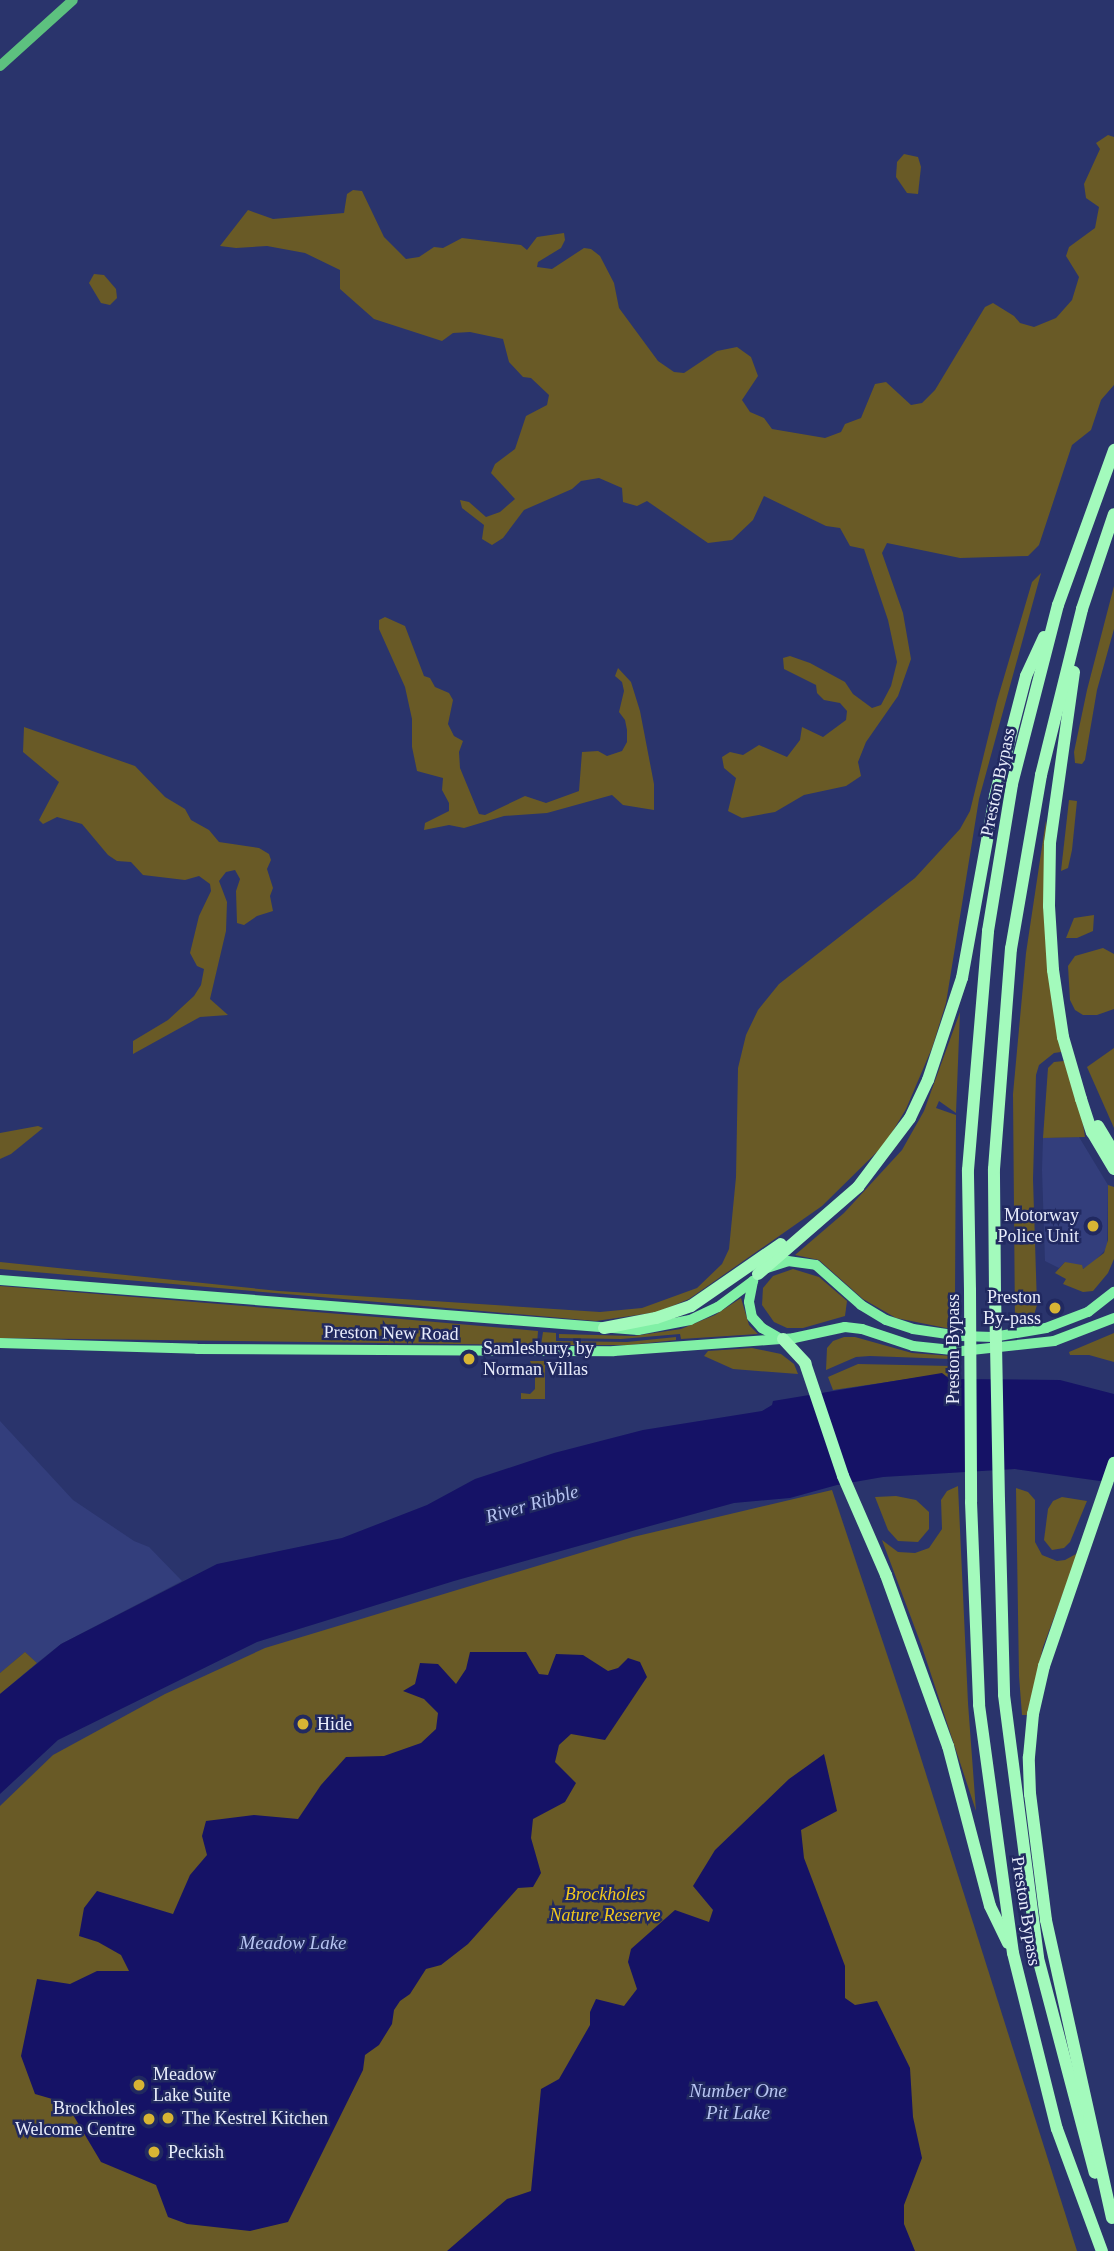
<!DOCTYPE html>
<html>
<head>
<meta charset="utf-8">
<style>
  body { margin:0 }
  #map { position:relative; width:1114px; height:2251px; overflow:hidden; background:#2a346c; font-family:Georgia,serif }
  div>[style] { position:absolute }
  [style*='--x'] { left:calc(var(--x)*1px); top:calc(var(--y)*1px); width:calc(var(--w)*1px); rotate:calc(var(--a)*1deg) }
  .built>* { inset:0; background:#333e7c }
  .green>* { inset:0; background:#695a26 }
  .water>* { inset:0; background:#151266 }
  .secondary>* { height:10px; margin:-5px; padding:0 5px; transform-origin:5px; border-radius:5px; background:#5dc17f }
  .trunk>* { height:10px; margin:-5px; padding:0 5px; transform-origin:5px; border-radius:5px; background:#81f0a6 }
  .motorway>* { height:12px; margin:-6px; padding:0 6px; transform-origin:6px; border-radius:6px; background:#a3fabc }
  .motorway-bridge>* { height:12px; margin:-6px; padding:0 6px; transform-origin:6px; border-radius:6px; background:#a3fabc }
  .dots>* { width:19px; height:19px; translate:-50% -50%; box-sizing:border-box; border:4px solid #212960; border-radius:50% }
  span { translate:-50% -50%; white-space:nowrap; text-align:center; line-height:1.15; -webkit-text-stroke:5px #212960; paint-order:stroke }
  .street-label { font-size:18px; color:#e9edfc }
  .poi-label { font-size:18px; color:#e9edfc }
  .right { translate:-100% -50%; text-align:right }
  .left { translate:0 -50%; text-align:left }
  .park-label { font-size:18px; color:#f2c81c; font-style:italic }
  .water-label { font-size:19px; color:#b7c4f2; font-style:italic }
</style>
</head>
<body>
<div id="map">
  <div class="built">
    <i style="clip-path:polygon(1079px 1137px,1108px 1185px,1107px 1248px,1091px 1265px,1082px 1269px,1065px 1262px,1059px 1268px,1045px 1261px,1042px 1170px,1043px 1138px)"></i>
    <i style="clip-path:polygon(0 1421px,73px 1500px,134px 1541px,149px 1547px,182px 1581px,61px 1644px,37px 1663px,25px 1652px,0 1673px)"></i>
  </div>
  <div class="green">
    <i style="clip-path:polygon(1108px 135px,1114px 137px,1114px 385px,1101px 400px,1091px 430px,1072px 445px,1039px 545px,1028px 556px,960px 558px,887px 543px,882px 553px,903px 613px,911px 659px,898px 696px,866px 742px,858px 762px,861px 776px,846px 786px,804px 795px,775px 812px,742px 818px,728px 811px,736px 778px,724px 768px,722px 757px,730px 752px,743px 755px,759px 745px,787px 757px,800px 740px,802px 727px,823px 737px,846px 720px,847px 711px,840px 703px,824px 700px,817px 693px,816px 685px,784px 669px,783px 658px,790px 656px,810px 663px,845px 682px,853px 694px,872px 708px,881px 705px,891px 686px,897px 662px,888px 620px,864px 549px,850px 546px,840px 528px,826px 526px,764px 496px,753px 520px,732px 540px,708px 543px,647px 501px,637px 506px,623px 502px,622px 488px,599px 478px,581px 481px,572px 489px,524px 510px,503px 538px,492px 545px,482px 539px,484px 525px,462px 508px,460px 500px,469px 502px,486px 517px,500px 512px,515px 499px,491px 473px,495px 464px,515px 449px,526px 416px,547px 405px,549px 395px,531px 378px,523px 377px,509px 362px,503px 339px,470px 332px,453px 333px,442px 341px,374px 319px,340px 289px,340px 270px,305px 253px,267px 246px,236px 248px,220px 246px,248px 210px,273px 219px,344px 213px,347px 194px,353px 190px,362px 191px,384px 237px,406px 259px,419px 257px,434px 247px,443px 248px,462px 238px,521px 245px,527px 250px,537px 237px,564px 233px,565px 240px,561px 248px,538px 262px,537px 267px,552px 269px,584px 248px,591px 249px,600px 256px,614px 283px,619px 308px,658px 361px,674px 372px,684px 373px,717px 351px,737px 347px,751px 357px,758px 376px,742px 400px,750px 412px,764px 418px,772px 429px,825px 438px,841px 432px,845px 424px,861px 418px,875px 384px,886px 382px,911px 405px,922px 403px,935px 390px,985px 307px,993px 303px,1014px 316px,1020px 323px,1034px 327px,1056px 318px,1072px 300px,1079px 277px,1066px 256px,1069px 247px,1095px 228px,1099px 207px,1086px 198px,1084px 184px,1100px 149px,1096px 143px)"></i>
    <i style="clip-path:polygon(904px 154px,918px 157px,921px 167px,918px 194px,907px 193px,896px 177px,897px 162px)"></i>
    <i style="clip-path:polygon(94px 274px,104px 275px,116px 289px,117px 298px,110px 305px,101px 303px,89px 283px)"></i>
    <i style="clip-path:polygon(1041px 573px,979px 799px,946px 1003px,932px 1048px,906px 1109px,885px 1144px,822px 1206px,689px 1299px,658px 1312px,596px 1321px,0 1269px,0 1262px,279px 1291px,600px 1312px,642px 1308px,697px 1288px,722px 1264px,729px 1249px,736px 1177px,738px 1068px,746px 1035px,758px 1010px,779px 984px,915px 878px,960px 829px,970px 811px,997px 701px,1032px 582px)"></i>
    <i style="clip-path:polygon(1114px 586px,1114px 629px,1097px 690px,1085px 760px,1082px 764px,1075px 763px,1074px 752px,1087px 690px)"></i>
    <i style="clip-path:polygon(385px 617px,405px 626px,424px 676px,430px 678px,435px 687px,449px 693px,453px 700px,448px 724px,454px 736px,463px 741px,459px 752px,460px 768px,479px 814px,485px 815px,525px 796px,546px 803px,579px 791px,582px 752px,598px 751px,607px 756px,622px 751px,627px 742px,627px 730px,625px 720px,619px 712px,624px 691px,622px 682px,615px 676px,618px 668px,631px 682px,640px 711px,654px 784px,654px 810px,623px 805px,612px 795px,547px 813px,504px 816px,464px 828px,449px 825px,424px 830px,425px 823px,449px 811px,449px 803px,442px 790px,443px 778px,417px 771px,412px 747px,412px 719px,405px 687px,379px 629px,379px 620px)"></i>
    <i style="clip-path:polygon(24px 727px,135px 766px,165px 797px,185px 809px,191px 820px,209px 830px,219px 842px,259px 848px,269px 854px,271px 860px,267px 869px,273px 888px,270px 896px,273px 911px,257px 916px,244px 925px,237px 923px,236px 891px,240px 879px,235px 870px,226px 872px,219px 881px,227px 902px,226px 931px,210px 999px,228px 1015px,200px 1017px,133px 1054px,133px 1041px,168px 1020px,194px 996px,201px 985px,204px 969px,197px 966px,190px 953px,199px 916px,211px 891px,210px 884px,199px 876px,185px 880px,143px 875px,131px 862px,117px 861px,108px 855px,82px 824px,57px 817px,43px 824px,39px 820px,59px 782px,23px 752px)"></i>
    <i style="clip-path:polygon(1069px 800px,1077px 801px,1072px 850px,1068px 868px,1061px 871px)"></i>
    <i style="clip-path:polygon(1046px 820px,1061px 1052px,1054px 1053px,1039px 1065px,1036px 1075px,1033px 1179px,1037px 1305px,1032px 1321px,1015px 1326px,1013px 1094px,1026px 953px)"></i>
    <i style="clip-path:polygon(1094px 915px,1093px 931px,1077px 938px,1066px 938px,1074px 918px)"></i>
    <i style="clip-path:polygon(1103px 948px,1114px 954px,1114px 1009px,1097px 1015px,1083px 1015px,1075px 1010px,1070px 1000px,1068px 966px,1075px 956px)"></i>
    <i style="clip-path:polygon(960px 1012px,956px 1113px,939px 1101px,936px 1108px,956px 1115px,955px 1299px,951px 1329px,896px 1318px,863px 1299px,819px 1260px,795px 1255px,844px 1213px,902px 1150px,924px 1111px)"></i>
    <i style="clip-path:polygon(1114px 1048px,1114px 1128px,1087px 1067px)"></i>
    <i style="clip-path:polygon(1064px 1061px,1082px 1118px,1085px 1137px,1043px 1138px,1048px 1068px,1054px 1062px)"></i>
    <i style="clip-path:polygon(38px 1126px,43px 1128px,11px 1154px,0 1159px,0 1133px)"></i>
    <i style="clip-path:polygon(1108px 1185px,1114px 1187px,1114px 1259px,1108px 1273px,1093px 1291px,1083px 1292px,1063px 1284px,1066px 1279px,1055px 1273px,1065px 1262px,1082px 1265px,1083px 1269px,1104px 1253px,1108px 1240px)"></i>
    <i style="clip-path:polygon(793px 1269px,819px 1277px,847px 1301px,845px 1316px,803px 1328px,787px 1328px,774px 1322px,762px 1305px,763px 1288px,773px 1276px)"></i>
    <i style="clip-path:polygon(0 1286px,401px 1319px,538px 1331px,537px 1345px,0 1338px)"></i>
    <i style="clip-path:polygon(741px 1298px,749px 1325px,758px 1334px,681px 1339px,680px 1334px,621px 1339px,559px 1338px,559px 1334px,634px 1336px,681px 1329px,715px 1315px)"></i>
    <i style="clip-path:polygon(543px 1332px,556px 1333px,556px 1341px,627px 1342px,676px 1337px,676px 1340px,629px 1345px,541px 1345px)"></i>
    <i style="clip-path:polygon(1114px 1333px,1114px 1362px,1089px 1355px,1070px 1355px,1069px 1352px)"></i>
    <i style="clip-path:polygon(844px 1337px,855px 1337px,912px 1353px,952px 1356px,951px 1359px,870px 1356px,856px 1357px,826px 1370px,827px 1348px,833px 1341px)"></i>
    <i style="clip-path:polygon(752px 1348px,781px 1354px,794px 1364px,798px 1374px,733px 1369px,704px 1356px,708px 1351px)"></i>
    <i style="clip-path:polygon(530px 1361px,545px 1361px,545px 1399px,521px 1399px,521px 1393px,530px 1394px,535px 1389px,535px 1374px)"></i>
    <i style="clip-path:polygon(858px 1364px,950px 1366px,950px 1379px,942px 1374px,833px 1390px,828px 1377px)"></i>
    <i style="clip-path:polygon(958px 1486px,968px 1703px,976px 1811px,922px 1647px,882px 1540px,898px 1552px,915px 1553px,929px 1548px,942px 1529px,941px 1500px,947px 1491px)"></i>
    <i style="clip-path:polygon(1016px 1488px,1028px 1492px,1035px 1500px,1035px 1542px,1042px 1555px,1057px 1561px,1065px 1560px,1076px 1554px,1081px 1545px,1043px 1647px,1027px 1715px,1022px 1715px,1019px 1676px)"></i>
    <i style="clip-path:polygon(832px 1490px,907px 1714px,1077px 2251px,0 2251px,0 1806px,53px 1755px,165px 1694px,265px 1648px,633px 1537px)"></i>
    <i style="clip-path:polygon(896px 1496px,916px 1500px,929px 1512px,929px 1529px,918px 1542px,898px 1541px,888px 1530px,875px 1497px)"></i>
    <i style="clip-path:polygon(1062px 1497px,1087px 1501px,1070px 1542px,1064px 1548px,1052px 1550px,1044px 1540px,1048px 1509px,1053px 1501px)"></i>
    <i style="clip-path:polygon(25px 1652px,37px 1663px,0 1694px,0 1673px)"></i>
  </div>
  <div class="water">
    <i style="clip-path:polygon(942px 1373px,950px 1379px,1060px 1380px,1114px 1394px,1114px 1483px,1015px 1469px,883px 1477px,837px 1485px,790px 1498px,734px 1503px,650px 1526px,454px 1581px,257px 1642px,58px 1740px,0 1794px,0 1694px,61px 1644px,217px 1564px,342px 1538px,427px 1505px,475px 1479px,554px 1453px,643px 1430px,762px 1411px,772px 1405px,773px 1401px)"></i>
    <i style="clip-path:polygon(470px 1652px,526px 1652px,539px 1674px,548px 1675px,556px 1654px,583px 1655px,608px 1671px,618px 1668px,628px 1658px,640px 1662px,647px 1677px,605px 1740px,571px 1734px,559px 1745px,555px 1762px,576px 1783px,565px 1802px,533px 1819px,531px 1838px,541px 1873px,533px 1887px,518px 1888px,468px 1944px,441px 1965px,426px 1969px,410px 1994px,400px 2001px,394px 2010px,392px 2024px,379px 2045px,365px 2055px,363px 2070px,288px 2222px,250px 2231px,187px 2224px,168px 2217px,156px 2185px,101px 2162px,66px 2103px,35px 2094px,21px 2056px,37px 1979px,70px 1984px,97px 1971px,129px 1971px,121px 1955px,98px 1942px,79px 1936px,84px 1908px,97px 1891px,173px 1914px,190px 1875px,207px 1855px,202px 1836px,206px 1821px,254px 1815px,298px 1819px,321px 1785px,346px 1757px,384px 1756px,421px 1743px,436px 1729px,438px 1713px,424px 1699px,403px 1691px,415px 1684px,420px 1663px,438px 1664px,456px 1684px,466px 1669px)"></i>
    <i style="clip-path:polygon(824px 1754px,837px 1811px,801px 1830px,804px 1858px,845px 1966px,845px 1998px,855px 2005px,877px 2001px,910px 2068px,913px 2117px,922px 2158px,904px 2205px,904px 2224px,915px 2251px,447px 2251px,507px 2199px,531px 2191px,541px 2089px,559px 2079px,590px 2025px,590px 2012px,596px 1999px,624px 2006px,637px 1989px,628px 1962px,631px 1949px,675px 1910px,709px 1922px,713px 1910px,693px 1886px,715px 1850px,789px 1779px)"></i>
  </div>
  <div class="secondary">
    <i style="--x:0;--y:66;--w:98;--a:-42.1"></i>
  </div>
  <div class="trunk">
    <i style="--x:767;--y:1268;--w:22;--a:-18"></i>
    <i style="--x:788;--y:1261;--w:28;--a:8"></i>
    <i style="--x:816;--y:1265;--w:60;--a:41.6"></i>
    <i style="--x:861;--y:1305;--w:29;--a:31"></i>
    <i style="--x:886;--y:1320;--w:28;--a:18"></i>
    <i style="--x:913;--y:1329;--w:49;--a:8.3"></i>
    <i style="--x:961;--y:1336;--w:32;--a:2"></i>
    <i style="--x:993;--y:1337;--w:54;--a:-9.6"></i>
    <i style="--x:1046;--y:1328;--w:45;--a:-20.9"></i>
    <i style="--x:1088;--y:1312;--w:33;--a:-38"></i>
    <i style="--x:0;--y:1280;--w:640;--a:4.48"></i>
    <i style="--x:638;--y:1330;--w:53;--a:-10.9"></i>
    <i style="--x:690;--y:1320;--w:31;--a:-25"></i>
    <i style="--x:718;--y:1307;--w:44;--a:-36.6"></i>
    <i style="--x:753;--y:1281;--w:21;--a:101"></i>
    <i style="--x:749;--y:1302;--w:15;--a:79"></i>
    <i style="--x:752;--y:1317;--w:15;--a:48"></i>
    <i style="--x:762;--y:1328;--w:20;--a:30"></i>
    <i style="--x:0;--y:1343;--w:197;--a:1.7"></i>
    <i style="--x:197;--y:1349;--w:417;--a:0.3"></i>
    <i style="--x:614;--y:1351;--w:180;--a:-4.1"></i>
    <i style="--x:794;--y:1338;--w:52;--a:-12.2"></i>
    <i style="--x:845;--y:1327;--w:17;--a:7"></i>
    <i style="--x:862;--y:1329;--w:54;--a:18.4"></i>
    <i style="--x:913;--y:1346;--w:49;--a:5.8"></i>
    <i style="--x:962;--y:1351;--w:93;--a:-6.2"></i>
    <i style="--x:1054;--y:1341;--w:64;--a:-21"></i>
  </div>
  <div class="motorway">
    <i style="--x:1074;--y:672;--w:173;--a:98"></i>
    <i style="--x:1050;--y:843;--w:63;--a:90.9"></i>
    <i style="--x:1049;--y:906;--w:64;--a:86.4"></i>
    <i style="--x:1053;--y:970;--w:68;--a:81.5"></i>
    <i style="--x:1063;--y:1037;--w:65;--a:73.8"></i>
    <i style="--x:1081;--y:1099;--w:35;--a:72"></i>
    <i style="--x:1092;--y:1132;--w:43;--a:59.3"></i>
    <i style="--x:1098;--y:1126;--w:31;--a:59"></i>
    <i style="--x:758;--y:1274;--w:133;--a:-41"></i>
    <i style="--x:858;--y:1187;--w:86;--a:-53"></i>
    <i style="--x:910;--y:1118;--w:42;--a:-64.7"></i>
    <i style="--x:928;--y:1080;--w:108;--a:-71.6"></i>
    <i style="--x:962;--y:978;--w:185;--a:-79.7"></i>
    <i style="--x:995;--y:796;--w:124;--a:-75.5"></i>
    <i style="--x:1026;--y:676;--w:43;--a:-65.2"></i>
    <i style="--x:970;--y:1290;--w:120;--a:-91"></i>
    <i style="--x:968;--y:1170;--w:240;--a:-85.2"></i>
    <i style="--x:988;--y:931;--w:149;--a:-80.7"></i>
    <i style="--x:1012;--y:784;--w:185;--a:-75.6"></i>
    <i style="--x:1058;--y:605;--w:165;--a:-70.1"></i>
    <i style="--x:995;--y:1292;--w:123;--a:-90.5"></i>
    <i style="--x:994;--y:1169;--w:221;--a:-85.6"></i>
    <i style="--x:1011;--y:949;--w:177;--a:-80.2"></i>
    <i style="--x:1041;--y:775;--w:171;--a:-76.1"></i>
    <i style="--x:1082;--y:609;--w:100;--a:-71.4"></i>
    <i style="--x:604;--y:1328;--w:53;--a:-10.9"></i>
    <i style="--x:656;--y:1318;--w:37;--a:-19"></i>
    <i style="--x:691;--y:1306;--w:109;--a:-34.6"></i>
    <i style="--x:783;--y:1339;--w:33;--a:47"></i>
    <i style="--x:805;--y:1363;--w:119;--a:71.4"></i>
    <i style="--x:843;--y:1476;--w:108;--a:66.5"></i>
    <i style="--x:886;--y:1575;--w:182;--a:70.1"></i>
    <i style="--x:948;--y:1746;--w:165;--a:75.3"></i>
    <i style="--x:990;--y:1906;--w:41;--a:64.1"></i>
    <i style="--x:999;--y:1500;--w:195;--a:88.5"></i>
    <i style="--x:1004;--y:1695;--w:265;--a:82.6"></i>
    <i style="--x:1038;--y:1958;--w:222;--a:75.2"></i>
    <i style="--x:971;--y:1502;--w:203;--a:87.7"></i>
    <i style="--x:979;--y:1705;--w:250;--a:82.2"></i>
    <i style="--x:1013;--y:1953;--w:181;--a:76"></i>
    <i style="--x:1057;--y:2129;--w:130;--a:69.8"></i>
    <i style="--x:1112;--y:2218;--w:305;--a:-102.5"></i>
    <i style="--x:1046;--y:1920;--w:127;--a:-97.2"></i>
    <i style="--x:1030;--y:1794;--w:37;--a:-92"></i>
    <i style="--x:1029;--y:1757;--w:43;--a:-84.7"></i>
    <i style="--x:1033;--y:1714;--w:49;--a:-77.1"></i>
    <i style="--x:1044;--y:1666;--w:215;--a:-71"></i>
  </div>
  <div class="motorway-bridge">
    <i style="--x:970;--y:1290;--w:212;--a:89.7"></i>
    <i style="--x:995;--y:1292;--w:208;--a:88.9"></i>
  </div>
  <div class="dots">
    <i style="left:1093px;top:1226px;background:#d7b434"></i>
    <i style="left:1055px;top:1308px;background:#d7b434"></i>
    <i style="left:469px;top:1359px;background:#d7b434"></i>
    <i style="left:303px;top:1724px;background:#d7b434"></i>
    <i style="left:139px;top:2085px;background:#d7b434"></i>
    <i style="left:168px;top:2118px;background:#d7b434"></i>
    <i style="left:149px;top:2119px;background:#d7b434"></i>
    <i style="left:154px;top:2152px;background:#d7b434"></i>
  </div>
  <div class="street-label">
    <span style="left:998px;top:782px;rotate:-78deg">Preston Bypass</span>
    <span style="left:391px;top:1333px;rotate:1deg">Preston New Road</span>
    <span style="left:953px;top:1349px;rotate:-90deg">Preston Bypass</span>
    <span style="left:1026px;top:1911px;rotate:81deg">Preston Bypass</span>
  </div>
  <div class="poi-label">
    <span class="right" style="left:1079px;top:1226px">Motorway<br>Police Unit</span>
    <span class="right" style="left:1041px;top:1308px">Preston<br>By-pass</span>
    <span class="left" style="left:483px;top:1359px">Samlesbury, by<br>Norman Villas</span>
    <span class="left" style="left:317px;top:1724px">Hide</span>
    <span class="left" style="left:153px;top:2085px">Meadow<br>Lake Suite</span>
    <span class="right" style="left:135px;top:2119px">Brockholes<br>Welcome Centre</span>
    <span class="left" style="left:182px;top:2118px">The Kestrel Kitchen</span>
    <span class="left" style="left:168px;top:2152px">Peckish</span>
  </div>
  <div class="park-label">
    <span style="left:605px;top:1905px">Brockholes<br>Nature Reserve</span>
  </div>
  <div class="water-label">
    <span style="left:532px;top:1504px;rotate:-16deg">River Ribble</span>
    <span style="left:293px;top:1943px">Meadow Lake</span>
    <span style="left:738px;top:2102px">Number One<br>Pit Lake</span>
  </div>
</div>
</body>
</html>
